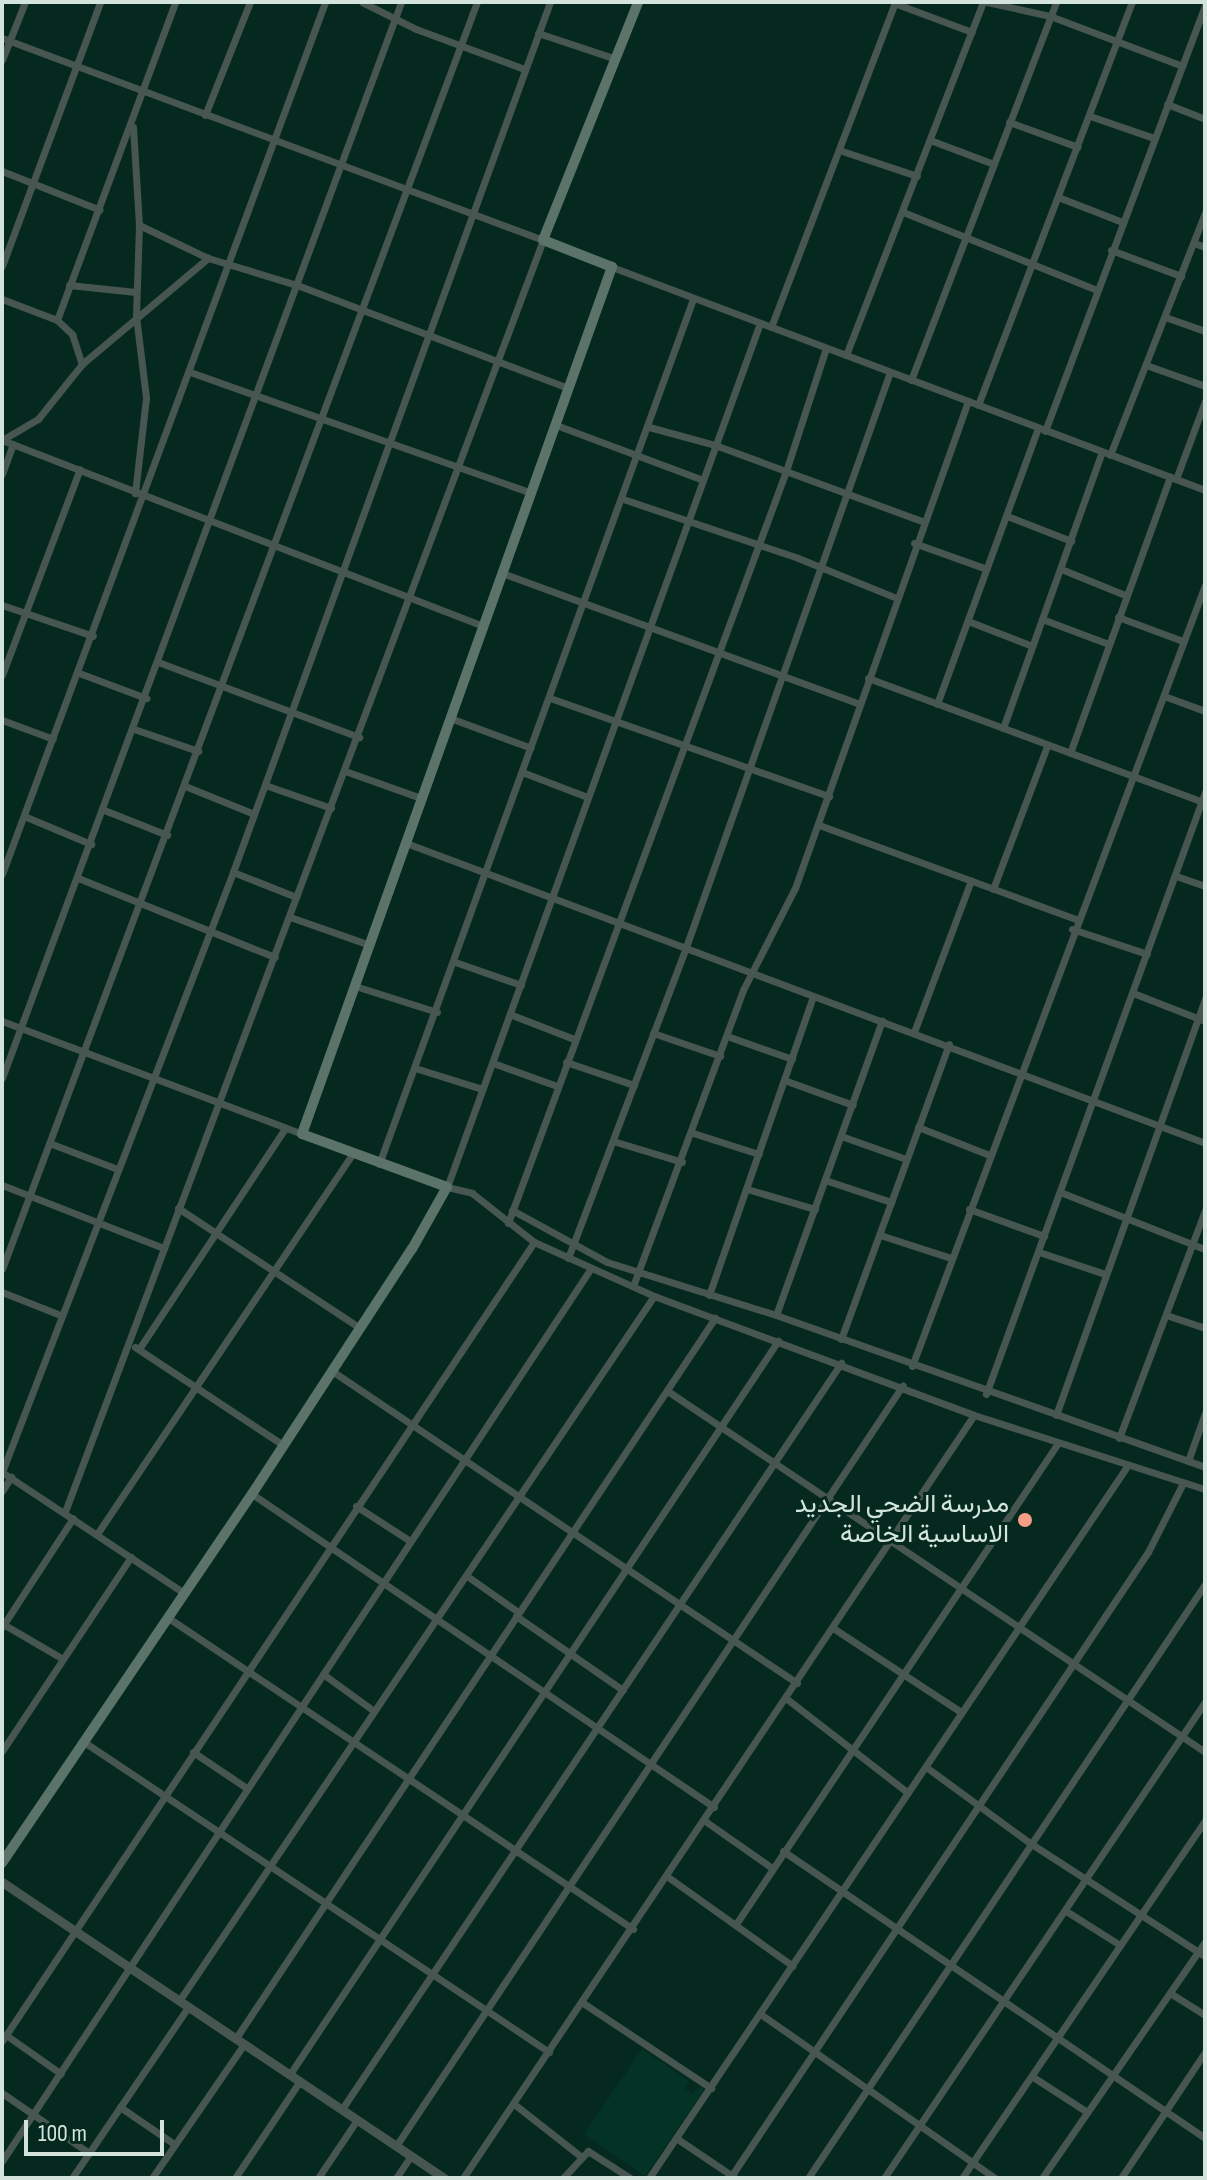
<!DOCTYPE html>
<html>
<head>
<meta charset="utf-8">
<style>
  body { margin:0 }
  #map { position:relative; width:1207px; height:2180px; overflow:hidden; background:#05291e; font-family:"Sofia Sans Condensed",Vazirmatn,sans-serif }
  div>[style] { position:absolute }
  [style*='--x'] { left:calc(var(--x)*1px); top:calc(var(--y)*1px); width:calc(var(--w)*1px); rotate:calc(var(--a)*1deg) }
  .built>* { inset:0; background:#023325 }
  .minor>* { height:7px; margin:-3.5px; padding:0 3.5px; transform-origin:3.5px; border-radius:3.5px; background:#475650 }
  .tertiary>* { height:9px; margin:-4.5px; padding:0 4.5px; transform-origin:4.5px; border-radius:4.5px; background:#475650 }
  .secondary>* { height:10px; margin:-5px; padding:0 5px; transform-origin:5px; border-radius:5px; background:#5c736a }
  .dots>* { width:22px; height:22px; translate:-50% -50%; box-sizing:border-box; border:4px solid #05291e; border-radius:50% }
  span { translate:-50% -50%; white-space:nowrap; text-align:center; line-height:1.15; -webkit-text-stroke:6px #05291e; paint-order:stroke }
  .poi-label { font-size:26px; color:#d2e4dc }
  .right { translate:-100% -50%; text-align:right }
  .frame { position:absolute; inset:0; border:4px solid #d2e4dc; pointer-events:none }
  .scale { position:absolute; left:24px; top:2120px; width:140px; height:36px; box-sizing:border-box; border:4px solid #d2e4dc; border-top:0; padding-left:10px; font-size:24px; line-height:28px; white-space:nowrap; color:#d2e4dc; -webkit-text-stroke:6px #05291e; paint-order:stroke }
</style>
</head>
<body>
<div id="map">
  <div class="built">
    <i style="clip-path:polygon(642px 2049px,689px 2081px,684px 2088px,693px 2094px,699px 2086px,704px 2090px,645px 2176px,584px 2134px)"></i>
  </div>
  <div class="minor">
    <i style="--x:362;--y:2;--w:60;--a:26.6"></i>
    <i style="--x:416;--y:29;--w:115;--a:20.3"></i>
    <i style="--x:987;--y:2;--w:65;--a:12.5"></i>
    <i style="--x:1050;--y:16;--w:141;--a:20.7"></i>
    <i style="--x:894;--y:3;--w:83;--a:20.4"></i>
    <i style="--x:538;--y:33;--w:82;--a:18.4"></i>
    <i style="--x:2;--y:38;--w:577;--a:20.47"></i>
    <i style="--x:543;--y:240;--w:1359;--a:110.6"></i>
    <i style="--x:2;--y:60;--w:62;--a:-68.4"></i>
    <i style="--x:1167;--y:104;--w:41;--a:21.5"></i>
    <i style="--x:205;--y:115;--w:122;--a:-68.3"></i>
    <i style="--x:1090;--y:116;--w:68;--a:19"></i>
    <i style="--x:1009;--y:122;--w:73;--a:19.9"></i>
    <i style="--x:133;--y:127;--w:98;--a:86.5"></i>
    <i style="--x:139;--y:225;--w:91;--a:91.9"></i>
    <i style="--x:136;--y:316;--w:83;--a:83"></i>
    <i style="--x:146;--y:398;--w:96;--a:96.6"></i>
    <i style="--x:930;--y:140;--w:68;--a:20.6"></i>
    <i style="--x:839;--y:150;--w:82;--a:18.4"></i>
    <i style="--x:2;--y:171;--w:105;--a:21.7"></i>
    <i style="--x:1058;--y:197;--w:69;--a:21.3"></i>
    <i style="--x:903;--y:212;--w:209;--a:21.9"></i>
    <i style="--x:139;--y:225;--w:76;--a:25.6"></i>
    <i style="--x:1194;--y:243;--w:12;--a:20"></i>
    <i style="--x:1111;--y:250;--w:75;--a:20.4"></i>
    <i style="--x:2;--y:266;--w:282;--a:-69.6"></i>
    <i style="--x:612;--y:267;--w:634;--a:20.61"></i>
    <i style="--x:69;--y:285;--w:67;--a:6"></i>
    <i style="--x:2;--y:299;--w:59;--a:20.9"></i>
    <i style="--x:57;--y:320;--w:21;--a:43"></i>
    <i style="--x:72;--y:334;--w:32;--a:72"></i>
    <i style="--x:1165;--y:317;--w:42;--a:19.3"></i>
    <i style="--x:57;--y:320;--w:339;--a:-69.6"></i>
    <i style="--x:760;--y:323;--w:919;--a:109.91"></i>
    <i style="--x:447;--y:1187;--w:26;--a:13"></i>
    <i style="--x:472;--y:1193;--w:79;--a:38.3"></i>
    <i style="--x:534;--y:1242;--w:132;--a:24.2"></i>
    <i style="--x:654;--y:1296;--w:341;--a:20.4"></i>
    <i style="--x:974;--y:1415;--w:243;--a:17.8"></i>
    <i style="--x:771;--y:327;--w:348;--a:-69.1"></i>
    <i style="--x:846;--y:355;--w:379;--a:-68.8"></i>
    <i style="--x:1146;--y:365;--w:63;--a:19.6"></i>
    <i style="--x:190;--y:372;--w:362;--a:19.5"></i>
    <i style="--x:911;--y:380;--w:405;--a:-69"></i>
    <i style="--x:978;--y:405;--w:431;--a:-69.1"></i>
    <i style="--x:556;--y:425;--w:157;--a:20.5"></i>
    <i style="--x:649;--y:427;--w:68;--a:15.3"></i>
    <i style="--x:715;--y:445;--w:221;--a:20.2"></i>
    <i style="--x:1045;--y:431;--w:455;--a:-69.4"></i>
    <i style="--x:2;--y:440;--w:42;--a:-30.3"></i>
    <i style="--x:38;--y:419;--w:70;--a:-51.3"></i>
    <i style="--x:82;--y:364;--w:165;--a:-40.1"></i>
    <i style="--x:208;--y:258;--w:93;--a:16.9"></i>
    <i style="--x:297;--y:285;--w:290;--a:20.8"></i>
    <i style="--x:2;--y:440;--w:516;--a:21.14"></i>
    <i style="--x:1110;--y:455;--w:261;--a:-68.6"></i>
    <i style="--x:2;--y:474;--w:32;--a:-70"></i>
    <i style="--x:1176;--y:479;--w:83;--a:-69.6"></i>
    <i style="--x:623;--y:499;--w:185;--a:18.6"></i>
    <i style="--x:798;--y:558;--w:104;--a:22.1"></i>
    <i style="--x:1007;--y:516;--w:69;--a:21.3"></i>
    <i style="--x:914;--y:543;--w:77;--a:19.6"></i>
    <i style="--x:1061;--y:569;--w:69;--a:22.1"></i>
    <i style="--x:502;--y:573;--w:381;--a:20.1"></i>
    <i style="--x:2;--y:605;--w:96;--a:18.8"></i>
    <i style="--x:1118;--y:617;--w:69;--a:20.3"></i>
    <i style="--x:1042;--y:619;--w:71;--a:20.7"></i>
    <i style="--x:968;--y:621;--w:69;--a:21.3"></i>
    <i style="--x:158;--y:662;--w:215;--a:20.5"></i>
    <i style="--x:79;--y:673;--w:72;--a:20.5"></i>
    <i style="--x:2;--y:675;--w:220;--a:-69.3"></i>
    <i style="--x:868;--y:678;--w:358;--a:20.3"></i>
    <i style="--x:1164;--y:696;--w:44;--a:20.1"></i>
    <i style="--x:550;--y:698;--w:296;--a:19.4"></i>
    <i style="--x:937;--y:704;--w:294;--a:-69.9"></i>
    <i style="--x:450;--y:718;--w:86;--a:20.3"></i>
    <i style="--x:2;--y:720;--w:54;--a:20.4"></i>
    <i style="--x:1003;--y:728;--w:293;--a:-70.3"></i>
    <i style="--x:134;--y:729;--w:68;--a:19"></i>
    <i style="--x:1070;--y:753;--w:294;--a:-70.1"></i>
    <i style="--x:345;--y:771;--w:81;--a:19.6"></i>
    <i style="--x:522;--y:772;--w:70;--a:21"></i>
    <i style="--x:265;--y:785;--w:70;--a:19.2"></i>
    <i style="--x:185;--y:786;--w:74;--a:22.1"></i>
    <i style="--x:104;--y:810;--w:68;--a:21.6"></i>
    <i style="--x:24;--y:816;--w:73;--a:22.7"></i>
    <i style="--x:819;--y:825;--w:274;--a:20.1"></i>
    <i style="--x:406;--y:843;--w:853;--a:20.58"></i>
    <i style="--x:233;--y:872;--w:68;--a:21.6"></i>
    <i style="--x:2;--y:874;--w:930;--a:-69.67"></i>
    <i style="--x:1176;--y:876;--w:31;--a:19"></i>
    <i style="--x:78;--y:878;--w:212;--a:21.9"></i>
    <i style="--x:993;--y:889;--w:153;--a:-69.3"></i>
    <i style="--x:290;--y:917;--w:85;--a:19.3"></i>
    <i style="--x:1072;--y:929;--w:79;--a:18.4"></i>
    <i style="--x:455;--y:962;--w:70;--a:19.2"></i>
    <i style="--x:355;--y:986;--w:86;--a:17.6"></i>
    <i style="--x:1133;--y:993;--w:77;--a:21.3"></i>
    <i style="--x:512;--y:1015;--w:66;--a:21.2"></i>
    <i style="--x:2;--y:1021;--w:321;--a:20.6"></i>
    <i style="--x:914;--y:1032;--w:162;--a:-69.4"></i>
    <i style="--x:653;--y:1033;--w:71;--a:18.9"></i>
    <i style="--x:727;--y:1036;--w:69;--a:19.5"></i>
    <i style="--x:566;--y:1062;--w:72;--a:18.7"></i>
    <i style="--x:493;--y:1063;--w:68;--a:19.8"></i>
    <i style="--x:415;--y:1068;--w:70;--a:17.4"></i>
    <i style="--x:2;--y:1078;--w:1148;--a:-69.65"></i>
    <i style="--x:784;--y:1080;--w:73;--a:19.9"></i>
    <i style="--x:918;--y:1127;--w:76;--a:21.5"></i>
    <i style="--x:693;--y:1133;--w:69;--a:17.7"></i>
    <i style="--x:841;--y:1136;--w:69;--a:19.5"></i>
    <i style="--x:613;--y:1141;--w:72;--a:16.9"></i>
    <i style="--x:52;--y:1144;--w:70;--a:21"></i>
    <i style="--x:379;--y:1164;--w:920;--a:-70.05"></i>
    <i style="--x:825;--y:1180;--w:70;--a:18.4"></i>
    <i style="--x:2;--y:1185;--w:174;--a:21.3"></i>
    <i style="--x:747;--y:1189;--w:71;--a:16.4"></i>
    <i style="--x:1060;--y:1192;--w:156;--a:21.5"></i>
    <i style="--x:178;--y:1208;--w:218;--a:33.4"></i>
    <i style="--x:969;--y:1209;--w:80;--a:19.8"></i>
    <i style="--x:512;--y:1210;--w:108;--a:28.7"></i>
    <i style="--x:607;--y:1262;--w:177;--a:17.4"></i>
    <i style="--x:776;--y:1315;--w:455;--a:19.5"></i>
    <i style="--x:508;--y:1223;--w:802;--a:-69.71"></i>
    <i style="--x:786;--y:471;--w:129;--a:-72"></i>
    <i style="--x:880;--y:1235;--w:75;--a:17.9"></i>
    <i style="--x:1039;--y:1252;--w:70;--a:18.4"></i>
    <i style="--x:568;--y:1258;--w:333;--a:-69.2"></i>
    <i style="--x:686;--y:947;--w:610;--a:-70.47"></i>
    <i style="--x:2;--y:1269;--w:1353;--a:-69.45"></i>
    <i style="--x:633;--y:1286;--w:316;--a:-69.6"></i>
    <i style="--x:743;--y:990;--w:114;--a:-63"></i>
    <i style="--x:795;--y:888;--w:517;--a:-70.44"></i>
    <i style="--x:2;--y:1292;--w:62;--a:21.6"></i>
    <i style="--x:709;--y:1295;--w:316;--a:-70.8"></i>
    <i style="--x:776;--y:1315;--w:313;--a:-70.2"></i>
    <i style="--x:1166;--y:1315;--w:41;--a:18.4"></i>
    <i style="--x:841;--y:1339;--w:314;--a:-69.9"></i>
    <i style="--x:135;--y:1347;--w:178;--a:33.5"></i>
    <i style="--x:139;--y:1349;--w:265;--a:-56.5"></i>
    <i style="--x:912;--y:1366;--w:834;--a:-69.44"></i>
    <i style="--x:332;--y:1371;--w:560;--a:33.86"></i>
    <i style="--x:669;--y:1392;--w:646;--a:33.89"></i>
    <i style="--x:986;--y:1394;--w:641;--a:-70.01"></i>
    <i style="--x:1056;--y:1415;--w:443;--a:-70.3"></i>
    <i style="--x:1119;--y:1438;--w:244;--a:-69.3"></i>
    <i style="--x:1188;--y:1461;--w:51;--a:-70.5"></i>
    <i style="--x:2;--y:1491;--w:17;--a:-57"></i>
    <i style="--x:252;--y:1494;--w:558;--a:34.12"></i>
    <i style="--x:356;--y:1506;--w:64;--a:32.9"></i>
    <i style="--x:97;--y:1534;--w:458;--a:-56.1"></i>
    <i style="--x:467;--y:1576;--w:62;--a:35.2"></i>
    <i style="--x:184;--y:1593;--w:219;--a:-146.4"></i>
    <i style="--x:2;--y:1472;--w:643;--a:-68.94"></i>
    <i style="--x:233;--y:872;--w:926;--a:-69.98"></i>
    <i style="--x:516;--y:1616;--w:130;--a:34.7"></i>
    <i style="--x:167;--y:1617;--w:561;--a:33.8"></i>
    <i style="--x:3;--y:1624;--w:69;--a:30.3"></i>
    <i style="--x:2;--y:1627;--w:130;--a:-56.9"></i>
    <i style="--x:833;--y:1628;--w:153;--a:33.3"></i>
    <i style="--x:323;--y:1674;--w:63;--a:36"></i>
    <i style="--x:787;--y:1699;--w:153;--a:37.8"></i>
    <i style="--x:84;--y:1742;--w:559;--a:33.69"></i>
    <i style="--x:2;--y:1751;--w:233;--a:-56.4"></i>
    <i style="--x:193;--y:1752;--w:63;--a:33.9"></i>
    <i style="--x:926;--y:1767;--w:129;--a:36.2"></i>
    <i style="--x:1030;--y:1843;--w:208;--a:32.9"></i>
    <i style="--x:705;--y:1821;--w:82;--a:35"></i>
    <i style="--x:783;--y:1851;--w:510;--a:34.22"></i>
    <i style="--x:668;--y:1877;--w:153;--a:35.5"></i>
    <i style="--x:1066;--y:1911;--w:64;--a:32.2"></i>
    <i style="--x:736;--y:1924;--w:579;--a:-56.2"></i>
    <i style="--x:1170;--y:1993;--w:41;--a:32.2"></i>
    <i style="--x:179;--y:2001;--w:850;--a:-56.03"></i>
    <i style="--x:583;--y:2003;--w:154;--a:33.6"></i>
    <i style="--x:762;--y:2015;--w:284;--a:35"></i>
    <i style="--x:6;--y:2035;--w:67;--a:35.3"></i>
    <i style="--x:236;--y:2038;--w:865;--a:-56.37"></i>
    <i style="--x:2;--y:2041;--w:960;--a:-56.34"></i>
    <i style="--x:290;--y:2074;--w:881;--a:-56.35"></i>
    <i style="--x:1033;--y:2077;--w:64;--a:32.9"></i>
    <i style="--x:2;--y:2093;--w:106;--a:34.6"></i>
    <i style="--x:514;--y:2104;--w:83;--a:38.1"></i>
    <i style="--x:120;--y:2107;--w:65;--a:34.4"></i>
    <i style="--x:342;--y:2109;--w:898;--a:-56.22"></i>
    <i style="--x:676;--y:2138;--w:70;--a:33.9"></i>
    <i style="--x:396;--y:2146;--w:914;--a:-56.33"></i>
    <i style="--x:2;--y:2161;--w:1070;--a:-56.59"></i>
    <i style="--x:72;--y:2178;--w:207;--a:-55.8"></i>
    <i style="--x:152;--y:2178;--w:163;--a:-55.5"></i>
    <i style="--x:235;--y:2178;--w:117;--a:-56.2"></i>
    <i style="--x:318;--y:2178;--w:70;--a:-56.1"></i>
    <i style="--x:396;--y:2178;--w:27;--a:-56"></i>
    <i style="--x:463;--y:2178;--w:918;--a:-56.19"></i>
    <i style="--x:563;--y:2178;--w:37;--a:-47"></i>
    <i style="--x:588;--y:2151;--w:50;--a:32.7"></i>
    <i style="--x:649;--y:2178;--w:855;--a:-56.11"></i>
    <i style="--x:730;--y:2178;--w:753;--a:-56.27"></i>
    <i style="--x:1148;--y:1552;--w:77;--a:-63.1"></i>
    <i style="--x:808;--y:2178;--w:714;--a:-56.24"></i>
    <i style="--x:884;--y:2178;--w:574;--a:-56.01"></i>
    <i style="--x:962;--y:2178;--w:433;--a:-55.8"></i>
    <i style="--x:1042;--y:2178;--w:287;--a:-55.4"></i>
    <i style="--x:1121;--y:2178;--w:151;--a:-56.3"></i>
  </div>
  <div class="tertiary">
    <i style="--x:2;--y:1882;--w:532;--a:33.81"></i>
  </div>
  <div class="secondary">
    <i style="--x:2;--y:1863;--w:446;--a:-55.9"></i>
    <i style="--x:252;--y:1494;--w:293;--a:-56.9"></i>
    <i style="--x:412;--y:1249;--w:71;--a:-60.6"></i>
    <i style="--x:447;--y:1187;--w:154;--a:-159.9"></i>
    <i style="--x:302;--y:1134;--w:921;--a:-70.33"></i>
    <i style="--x:612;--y:267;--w:74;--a:-158.6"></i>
    <i style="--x:543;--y:240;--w:256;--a:-68.2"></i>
  </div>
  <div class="dots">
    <i style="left:1025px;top:1520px;background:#f49e88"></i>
  </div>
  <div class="poi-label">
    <span class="right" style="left:1009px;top:1520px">مدرسة الضحي الجديد<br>الاساسية الخاصة</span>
  </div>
  <div class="frame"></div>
  <div class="scale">100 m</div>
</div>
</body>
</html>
